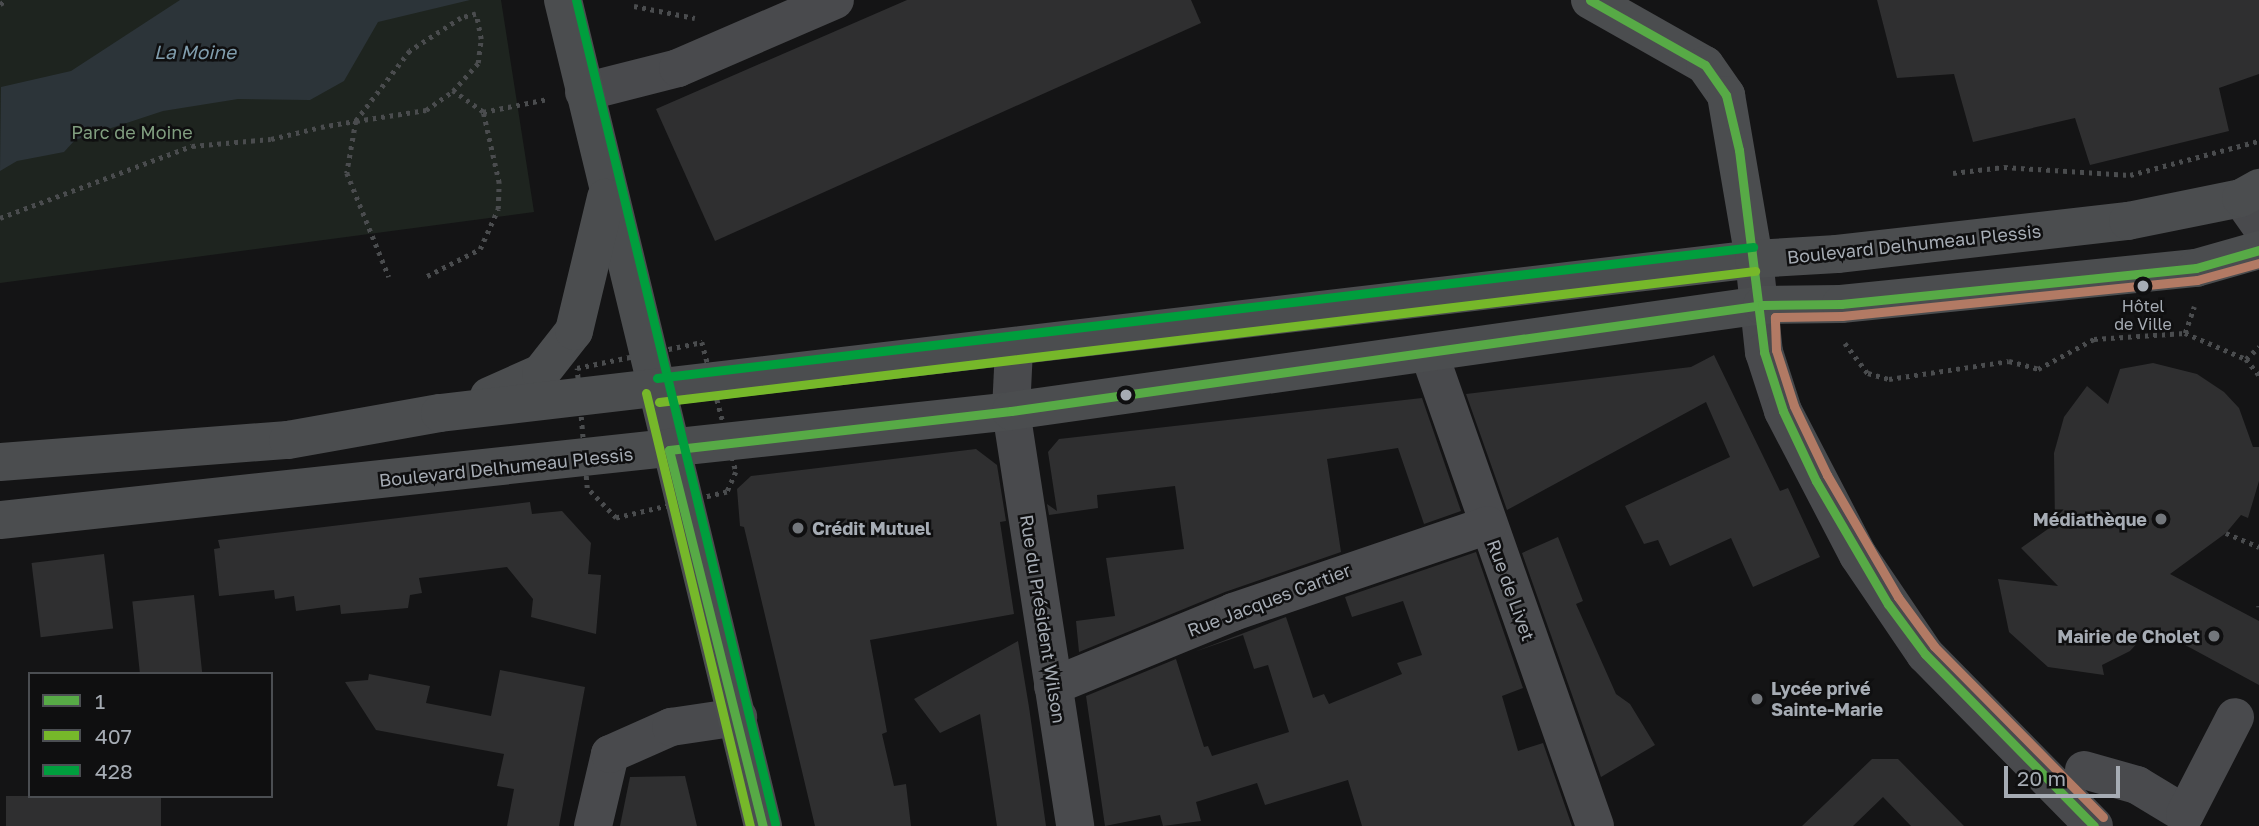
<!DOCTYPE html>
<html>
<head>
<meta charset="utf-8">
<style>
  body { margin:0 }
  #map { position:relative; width:2259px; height:826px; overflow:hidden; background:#141415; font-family:"Golos Text",sans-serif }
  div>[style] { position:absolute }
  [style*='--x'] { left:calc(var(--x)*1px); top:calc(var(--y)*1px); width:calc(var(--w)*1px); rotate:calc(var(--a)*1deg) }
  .green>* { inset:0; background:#1e241f }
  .water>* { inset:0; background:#2c3439 }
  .building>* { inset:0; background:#2f2f30; transform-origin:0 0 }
  .path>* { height:4.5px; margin-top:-2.25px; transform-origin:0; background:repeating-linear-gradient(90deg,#4a4c4e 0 3.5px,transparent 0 8.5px) }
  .minor>* { height:38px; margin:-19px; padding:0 19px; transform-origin:19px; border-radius:19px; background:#494a4d }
  .major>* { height:38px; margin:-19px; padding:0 19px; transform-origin:19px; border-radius:19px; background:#4b4d4f }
  .bus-1>* { height:9px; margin:-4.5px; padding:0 4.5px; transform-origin:4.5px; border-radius:4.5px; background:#57aa46 }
  .bus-2>* { height:9px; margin:-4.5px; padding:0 4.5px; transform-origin:4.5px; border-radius:4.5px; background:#76b82a }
  .bus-3>* { height:9px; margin:-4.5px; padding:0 4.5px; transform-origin:4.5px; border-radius:4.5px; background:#009e3d }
  .bus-4>* { height:9px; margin:-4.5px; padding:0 4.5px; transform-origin:4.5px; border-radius:4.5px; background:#b27a64 }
  .dots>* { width:19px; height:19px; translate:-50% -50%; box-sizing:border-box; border:4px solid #0f0f10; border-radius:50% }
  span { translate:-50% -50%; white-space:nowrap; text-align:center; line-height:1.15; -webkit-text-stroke:5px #0f0f10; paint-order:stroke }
  .bus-label { font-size:16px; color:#a6acb4 }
  .park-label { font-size:18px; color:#809e7f }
  .street-label { font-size:18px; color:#a6acb4 }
  .poi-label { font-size:18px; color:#a6acb4; font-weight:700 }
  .right { translate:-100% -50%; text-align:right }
  .left { translate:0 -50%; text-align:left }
  .water-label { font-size:19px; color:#809dad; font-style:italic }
  .legend { position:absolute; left:28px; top:672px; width:245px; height:126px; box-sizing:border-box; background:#0f0f10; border:2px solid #4b4e52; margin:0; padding:9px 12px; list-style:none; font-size:21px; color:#a6acb4 }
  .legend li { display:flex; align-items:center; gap:14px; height:35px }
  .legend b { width:35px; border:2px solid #4b4e52 }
  .scale { position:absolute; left:2004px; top:766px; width:116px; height:32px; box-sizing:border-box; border:4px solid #a6acb4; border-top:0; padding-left:9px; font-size:21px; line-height:24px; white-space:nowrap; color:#a6acb4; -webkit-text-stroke:5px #0f0f10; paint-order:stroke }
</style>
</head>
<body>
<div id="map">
  <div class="green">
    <i style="clip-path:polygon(0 0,501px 0,534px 212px,0 283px)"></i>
  </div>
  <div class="water">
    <i style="clip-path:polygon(180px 0,470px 0,378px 22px,344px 81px,310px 100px,238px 99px,163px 111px,75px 140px,64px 152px,17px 161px,0 171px,1px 87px,71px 71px)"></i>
  </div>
  <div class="building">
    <i style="clip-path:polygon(907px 0,1191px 0,1201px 23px,715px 241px,656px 109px)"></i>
    <i style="clip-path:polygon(1877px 0,2259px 0,2259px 74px,2219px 88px,2229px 131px,2090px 165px,2075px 118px,1973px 142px,1954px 74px,1897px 78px)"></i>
    <i style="clip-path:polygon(1714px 355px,1780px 491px,1788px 488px,1820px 557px,1753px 587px,1731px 538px,1670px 566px,1658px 540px,1644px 544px,1625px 506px,1730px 457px,1706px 402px,1507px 510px,1466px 394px,1691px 367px)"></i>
    <i style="clip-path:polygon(2153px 363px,2197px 374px,2224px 392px,2239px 408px,2253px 447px,2259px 447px,2259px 481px,2248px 518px,2241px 515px,2226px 533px,2170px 574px,2259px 621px,2259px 685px,2152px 627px,2130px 651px,2102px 665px,2104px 675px,2048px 667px,2009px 632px,1998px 579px,2058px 586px,2021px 548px,2055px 524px,2054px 453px,2064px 417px,2087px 386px,2108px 404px,2120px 369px)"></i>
    <i style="clip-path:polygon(1422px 398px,1461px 511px,1424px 524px,1398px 448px,1327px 459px,1341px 552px,1225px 592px,1079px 652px,1076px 621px,1115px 616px,1106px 558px,1184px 549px,1175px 486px,1097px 495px,1098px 508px,1049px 515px,1047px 504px,1057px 511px,1048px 452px,1059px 439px)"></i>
    <i style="clip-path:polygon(976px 449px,997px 465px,1006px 521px,1000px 522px,1014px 614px,870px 640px,887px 732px,882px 734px,894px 786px,906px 784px,911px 826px,815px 826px,744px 527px,740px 526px,737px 489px,751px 476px)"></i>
    <i style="clip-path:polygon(530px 502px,532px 514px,562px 511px,591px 543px,588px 574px,601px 575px,596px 634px,531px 617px,533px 599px,507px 567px,419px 578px,422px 593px,410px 595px,408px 608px,341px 614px,340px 605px,296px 611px,294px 596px,275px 599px,274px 590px,219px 596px,214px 549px,220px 548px,218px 540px)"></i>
    <i style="clip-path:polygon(1558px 537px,1583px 601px,1576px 604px,1616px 694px,1630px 704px,1655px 745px,1601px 777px,1522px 553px)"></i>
    <i style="clip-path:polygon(1476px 552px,1523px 688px,1502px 696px,1518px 751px,1543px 743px,1572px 826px,1362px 826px,1348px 780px,1265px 805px,1257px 783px,1196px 802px,1201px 821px,1163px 826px,1160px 815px,1105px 826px,1086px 696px,1176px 659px,1204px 747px,1208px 746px,1212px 756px,1289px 732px,1268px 665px,1254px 669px,1243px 635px,1194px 652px,1286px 617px,1313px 698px,1324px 694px,1329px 704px,1402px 674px,1397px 663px,1422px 655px,1403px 601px,1352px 617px,1345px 597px)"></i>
    <i style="left:104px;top:554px;width:75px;height:73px;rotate:83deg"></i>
    <i style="left:194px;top:595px;width:80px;height:62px;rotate:84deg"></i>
    <i style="clip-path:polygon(1018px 641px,1029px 707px,1046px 826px,997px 826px,980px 714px,940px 733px,914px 699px)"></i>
    <i style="clip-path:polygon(500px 670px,585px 687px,559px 826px,507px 826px,514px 789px,497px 786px,504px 754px,376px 730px,345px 682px,368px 680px,369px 674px,430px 686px,426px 703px,491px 716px)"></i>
    <i style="clip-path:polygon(1872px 759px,1898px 759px,1964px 826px,1911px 826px,1883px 797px,1853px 826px,1802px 826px)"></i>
    <i style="clip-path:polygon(685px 776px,697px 826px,620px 826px,630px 777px)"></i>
    <i style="left:6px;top:796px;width:155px;height:31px"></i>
  </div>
  <div class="path">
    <i style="--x:0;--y:4;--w:8;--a:-30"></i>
    <i style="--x:634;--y:6;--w:62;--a:11.1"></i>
    <i style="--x:483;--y:112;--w:66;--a:-11.3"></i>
    <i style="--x:1953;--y:173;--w:51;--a:-6.7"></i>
    <i style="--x:2004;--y:167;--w:126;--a:3.6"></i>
    <i style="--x:2130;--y:175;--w:133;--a:-14.8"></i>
    <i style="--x:0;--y:218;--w:205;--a:-20.6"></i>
    <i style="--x:192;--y:146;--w:79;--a:-5.1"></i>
    <i style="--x:271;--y:139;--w:51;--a:-13.5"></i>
    <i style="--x:321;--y:127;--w:36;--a:-10"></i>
    <i style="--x:356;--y:121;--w:71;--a:-8.9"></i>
    <i style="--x:426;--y:110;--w:33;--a:-35"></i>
    <i style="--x:453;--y:91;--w:38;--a:-48"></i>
    <i style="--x:478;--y:63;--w:24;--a:-83"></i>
    <i style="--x:481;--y:39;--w:25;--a:-101"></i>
    <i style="--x:476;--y:14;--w:16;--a:165"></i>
    <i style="--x:461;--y:18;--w:61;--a:147.1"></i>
    <i style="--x:410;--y:51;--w:88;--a:127.6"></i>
    <i style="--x:356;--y:121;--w:53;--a:99.8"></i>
    <i style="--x:347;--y:173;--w:112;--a:68"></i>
    <i style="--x:427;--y:276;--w:59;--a:-27"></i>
    <i style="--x:480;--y:249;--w:44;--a:-65.8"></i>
    <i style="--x:498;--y:209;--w:26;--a:-88"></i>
    <i style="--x:499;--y:183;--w:73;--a:-102.7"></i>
    <i style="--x:483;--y:112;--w:37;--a:-145"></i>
    <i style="--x:2185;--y:333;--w:28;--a:-71"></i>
    <i style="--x:702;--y:342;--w:134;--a:75.3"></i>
    <i style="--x:736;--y:472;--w:22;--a:114"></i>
    <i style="--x:727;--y:492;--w:114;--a:166.8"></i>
    <i style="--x:616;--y:518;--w:42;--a:-134"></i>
    <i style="--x:587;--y:488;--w:120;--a:-94.8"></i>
    <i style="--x:577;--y:368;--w:128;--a:-11.7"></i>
    <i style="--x:1845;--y:343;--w:38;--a:53"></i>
    <i style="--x:1868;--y:373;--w:22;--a:16"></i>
    <i style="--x:1889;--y:379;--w:121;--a:-8.5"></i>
    <i style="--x:2009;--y:361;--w:30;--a:15"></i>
    <i style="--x:2038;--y:369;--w:64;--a:-28.2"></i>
    <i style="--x:2094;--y:339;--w:91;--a:-3.8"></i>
    <i style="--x:2185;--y:333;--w:66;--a:23.1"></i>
    <i style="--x:2246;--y:359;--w:21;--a:51"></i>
    <i style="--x:2246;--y:359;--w:18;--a:-43"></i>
    <i style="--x:2226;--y:533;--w:36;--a:23"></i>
    <i style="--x:2259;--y:606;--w:1;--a:90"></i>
  </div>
  <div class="minor">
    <i style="--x:584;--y:92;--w:97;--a:-14.3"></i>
    <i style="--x:678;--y:68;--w:171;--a:-23.4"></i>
    <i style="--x:2241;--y:198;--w:32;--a:55"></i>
    <i style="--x:1754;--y:259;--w:94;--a:83.9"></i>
    <i style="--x:1764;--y:352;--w:62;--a:72.1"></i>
    <i style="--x:1783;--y:411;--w:162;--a:62.5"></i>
    <i style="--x:1858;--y:555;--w:120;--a:55.9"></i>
    <i style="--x:1925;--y:654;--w:241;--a:45.5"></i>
    <i style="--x:1014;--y:349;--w:62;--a:92.8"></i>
    <i style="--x:1011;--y:411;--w:420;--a:81.2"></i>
    <i style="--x:1429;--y:353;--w:501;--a:70.66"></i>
    <i style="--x:1053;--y:686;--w:195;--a:-22.3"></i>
    <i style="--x:1233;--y:612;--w:269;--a:-18.8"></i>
    <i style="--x:2084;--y:770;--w:55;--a:15.8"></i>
    <i style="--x:2137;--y:785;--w:56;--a:31.1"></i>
    <i style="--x:2185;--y:814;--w:109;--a:-62.7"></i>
    <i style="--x:593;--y:826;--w:74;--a:-76.7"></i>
    <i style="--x:610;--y:754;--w:67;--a:-23.9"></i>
    <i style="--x:671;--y:727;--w:68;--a:-8.5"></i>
  </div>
  <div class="major">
    <i style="--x:563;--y:0;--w:850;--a:76.39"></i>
    <i style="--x:1590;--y:0;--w:132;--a:29.5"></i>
    <i style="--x:1705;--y:65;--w:37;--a:55"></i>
    <i style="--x:1726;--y:95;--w:166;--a:80.3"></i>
    <i style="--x:489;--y:396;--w:57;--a:-23.9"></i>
    <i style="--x:541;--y:373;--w:53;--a:-51.8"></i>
    <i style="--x:574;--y:331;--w:137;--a:-76.5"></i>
    <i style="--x:0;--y:462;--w:289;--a:-4.4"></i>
    <i style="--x:288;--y:440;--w:154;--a:-10.1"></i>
    <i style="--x:440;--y:413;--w:1323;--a:-6.68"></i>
    <i style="--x:1754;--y:259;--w:83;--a:-3.4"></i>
    <i style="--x:1837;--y:254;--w:293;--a:-6.5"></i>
    <i style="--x:2128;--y:221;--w:115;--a:-11.5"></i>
    <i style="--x:2241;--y:198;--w:21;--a:-29"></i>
    <i style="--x:0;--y:520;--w:1017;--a:-6.15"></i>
    <i style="--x:1011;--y:411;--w:758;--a:-8.03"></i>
    <i style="--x:1762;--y:305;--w:79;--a:-0.7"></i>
    <i style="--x:1841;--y:304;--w:357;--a:-5.8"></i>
    <i style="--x:2196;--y:268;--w:66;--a:-15.9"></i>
  </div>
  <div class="bus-1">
    <i style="--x:1590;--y:0;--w:132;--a:29.5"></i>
    <i style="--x:1705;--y:65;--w:37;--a:55"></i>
    <i style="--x:1726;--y:95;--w:57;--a:76.7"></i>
    <i style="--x:1739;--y:150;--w:204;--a:82.9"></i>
    <i style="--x:1764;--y:352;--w:62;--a:72.1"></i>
    <i style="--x:1783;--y:411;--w:77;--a:64.8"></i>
    <i style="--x:1816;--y:481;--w:143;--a:59.7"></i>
    <i style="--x:1888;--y:604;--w:62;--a:53.5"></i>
    <i style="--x:1925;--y:654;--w:241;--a:45.5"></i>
    <i style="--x:669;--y:450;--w:344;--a:-6.5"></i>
    <i style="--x:1011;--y:411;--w:758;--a:-8.03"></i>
    <i style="--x:1762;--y:305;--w:79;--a:-0.7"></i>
    <i style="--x:1841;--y:304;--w:357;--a:-5.8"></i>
    <i style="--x:2196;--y:268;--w:66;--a:-15.9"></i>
    <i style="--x:669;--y:450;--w:388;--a:76"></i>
  </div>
  <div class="bus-2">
    <i style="--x:646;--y:393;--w:445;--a:76.5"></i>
    <i style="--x:659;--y:402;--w:1104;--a:-6.82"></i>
  </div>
  <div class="bus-3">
    <i style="--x:576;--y:0;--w:847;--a:76.41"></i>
    <i style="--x:657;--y:378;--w:1104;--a:-6.82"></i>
  </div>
  <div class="bus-4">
    <i style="--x:2103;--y:817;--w:240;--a:-134.7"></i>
    <i style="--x:1934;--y:646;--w:61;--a:-126.3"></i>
    <i style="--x:1898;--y:597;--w:141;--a:-120.2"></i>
    <i style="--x:1827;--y:475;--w:76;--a:-115.6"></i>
    <i style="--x:1794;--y:406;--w:59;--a:-107.8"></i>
    <i style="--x:1776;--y:350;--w:33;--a:-92"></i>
    <i style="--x:1775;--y:317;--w:67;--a:-0.9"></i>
    <i style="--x:1842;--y:316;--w:357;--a:-5.8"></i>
    <i style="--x:2197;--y:280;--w:64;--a:-15.3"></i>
  </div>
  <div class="dots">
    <i style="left:2143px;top:286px;background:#a6acb4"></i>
    <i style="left:1126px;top:395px;background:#a6acb4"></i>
    <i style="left:2161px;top:519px;background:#73777c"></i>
    <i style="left:798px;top:528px;background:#73777c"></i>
    <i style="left:2214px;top:636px;background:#73777c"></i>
    <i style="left:1757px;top:699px;background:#73777c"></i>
  </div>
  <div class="bus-label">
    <span style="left:2143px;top:315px">Hôtel<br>de Ville</span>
  </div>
  <div class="park-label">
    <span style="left:132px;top:132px">Parc de Moine</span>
  </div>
  <div class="street-label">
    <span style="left:1914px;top:244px;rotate:-6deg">Boulevard Delhumeau Plessis</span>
    <span style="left:506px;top:467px;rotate:-6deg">Boulevard Delhumeau Plessis</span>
    <span style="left:1511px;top:590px;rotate:70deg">Rue de Livet</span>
    <span style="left:1269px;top:600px;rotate:-21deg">Rue Jacques Cartier</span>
    <span style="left:1043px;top:619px;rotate:81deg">Rue du Président Wilson</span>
  </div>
  <div class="poi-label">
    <span class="right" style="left:2147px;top:519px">Médiathèque</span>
    <span class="left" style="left:812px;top:528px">Crédit Mutuel</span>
    <span class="right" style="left:2200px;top:636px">Mairie de Cholet</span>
    <span class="left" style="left:1771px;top:699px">Lycée privé<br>Sainte-Marie</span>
  </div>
  <div class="water-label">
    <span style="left:195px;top:52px">La Moine</span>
  </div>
  <ul class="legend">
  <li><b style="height:9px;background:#57aa46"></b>1</li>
  <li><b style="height:9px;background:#76b82a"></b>407</li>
  <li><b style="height:9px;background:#009e3d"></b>428</li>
  </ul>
  <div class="scale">20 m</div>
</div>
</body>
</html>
